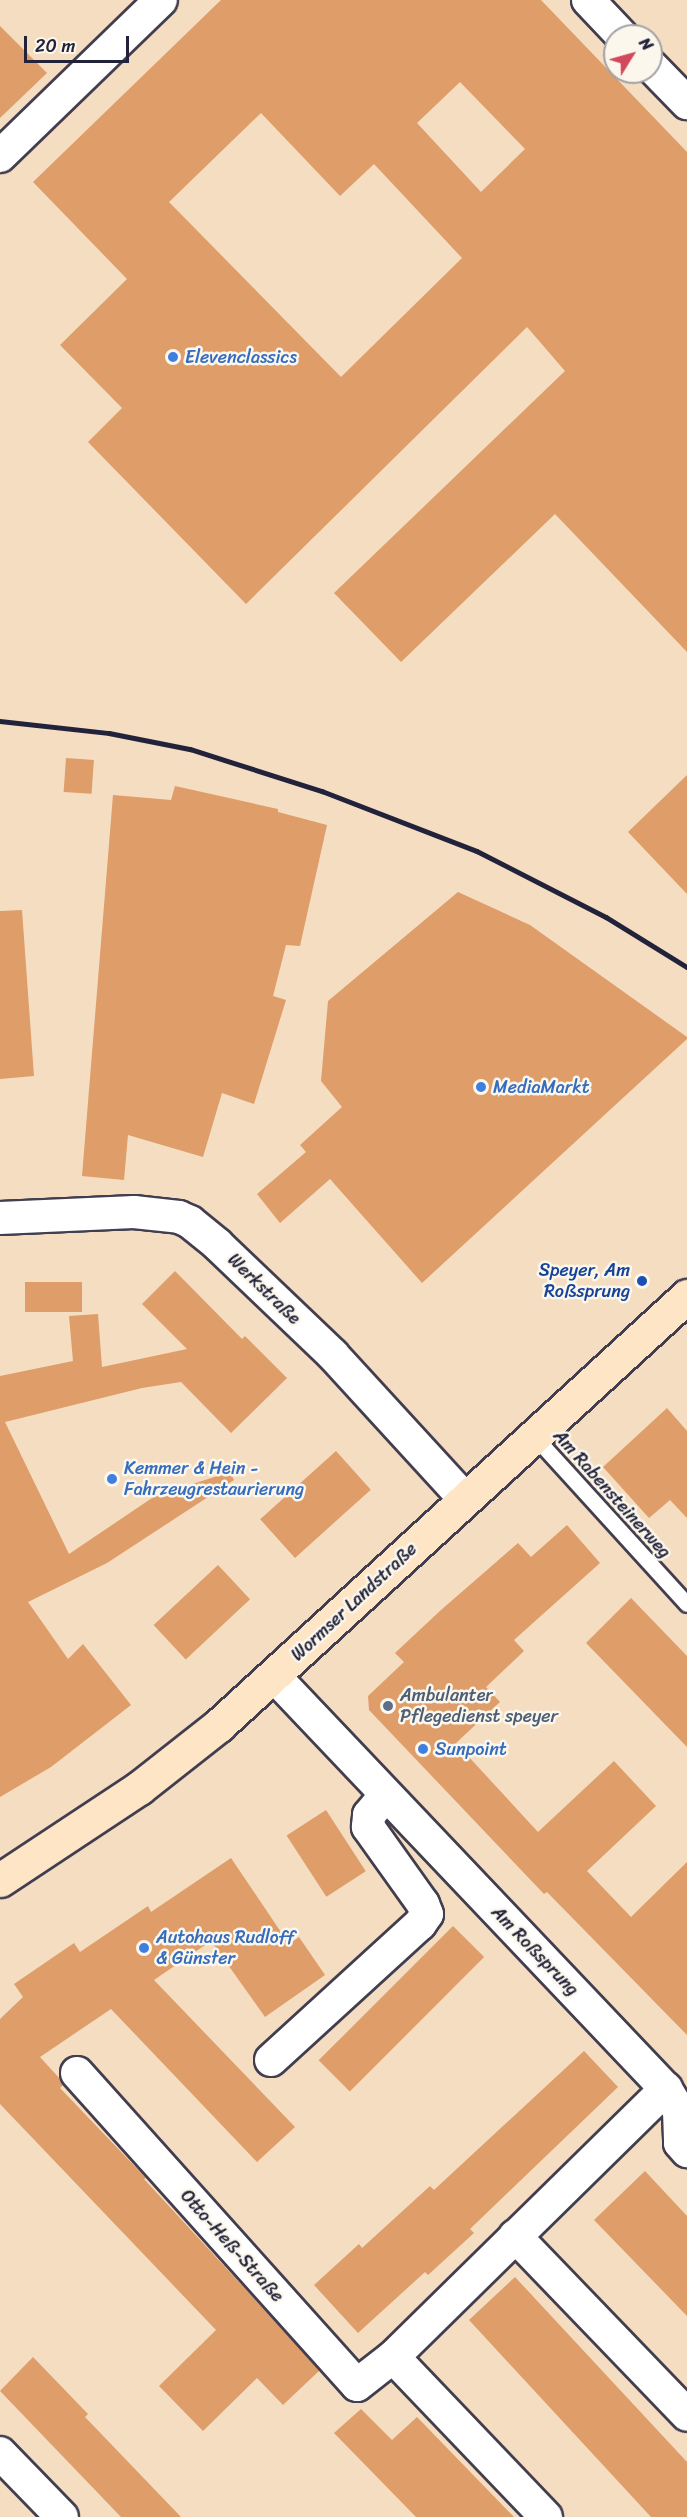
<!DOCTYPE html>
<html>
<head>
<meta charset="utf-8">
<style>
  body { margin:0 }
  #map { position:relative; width:687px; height:2517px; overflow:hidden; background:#f5ddc1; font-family:Sriracha,sans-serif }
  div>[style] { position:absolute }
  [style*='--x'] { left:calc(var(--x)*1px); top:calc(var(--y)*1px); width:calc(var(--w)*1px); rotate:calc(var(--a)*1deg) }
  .building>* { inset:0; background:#de9d69; transform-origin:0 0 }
  .roads { filter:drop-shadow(2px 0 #423e4f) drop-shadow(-2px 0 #423e4f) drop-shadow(0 2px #423e4f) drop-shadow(0 -2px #423e4f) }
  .service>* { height:15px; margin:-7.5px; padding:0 7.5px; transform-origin:7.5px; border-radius:7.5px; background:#fff }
  .minor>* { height:32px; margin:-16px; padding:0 16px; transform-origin:16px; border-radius:16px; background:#fff }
  .secondary>* { height:33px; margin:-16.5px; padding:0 16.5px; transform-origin:16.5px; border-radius:16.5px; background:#fde5c5 }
  .rail>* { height:4.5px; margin:-2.25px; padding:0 2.25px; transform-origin:2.25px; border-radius:2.25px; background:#22223b }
  .dots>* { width:16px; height:16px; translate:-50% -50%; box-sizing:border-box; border:3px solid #fbf7ec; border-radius:50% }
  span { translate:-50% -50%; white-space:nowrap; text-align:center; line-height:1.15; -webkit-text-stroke:5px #fbf7ec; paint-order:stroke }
  .shop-label { font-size:18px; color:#366cbe }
  .left { translate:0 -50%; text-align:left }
  .transit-label { font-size:18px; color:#164399 }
  .right { translate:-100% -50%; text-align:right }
  .street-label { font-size:18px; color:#22223b }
  .service-label { font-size:18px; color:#4e5e75 }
  .north { position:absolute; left:603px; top:24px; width:60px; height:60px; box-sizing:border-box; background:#fbf7ec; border:2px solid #a4a2a5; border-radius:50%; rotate:53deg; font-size:16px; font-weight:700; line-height:24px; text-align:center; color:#22223b }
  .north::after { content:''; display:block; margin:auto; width:21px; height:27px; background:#d1495b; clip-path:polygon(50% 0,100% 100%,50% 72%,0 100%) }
  .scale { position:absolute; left:24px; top:36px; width:105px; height:27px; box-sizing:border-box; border:3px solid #22223b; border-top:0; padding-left:8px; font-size:18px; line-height:21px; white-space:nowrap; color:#22223b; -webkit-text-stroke:4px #fbf7ec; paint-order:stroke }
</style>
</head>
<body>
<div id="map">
  <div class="building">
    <i style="clip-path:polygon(evenodd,221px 0,541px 0,687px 152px,687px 652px,555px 514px,401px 662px,334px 593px,565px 371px,527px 327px,246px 604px,88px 442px,122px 408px,60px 345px,127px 279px,33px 182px,221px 0,460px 82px,525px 149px,481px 192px,417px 123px,460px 82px,221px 0,261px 113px,340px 196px,374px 164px,462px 258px,341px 377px,169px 202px,261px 113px)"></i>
    <i style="clip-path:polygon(0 26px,47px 73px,0 118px)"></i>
    <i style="left:66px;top:758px;width:28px;height:34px;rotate:4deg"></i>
    <i style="clip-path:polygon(687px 775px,687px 894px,628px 832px)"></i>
    <i style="clip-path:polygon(175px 786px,278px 809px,278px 812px,327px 825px,300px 946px,286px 945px,273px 996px,286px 1000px,254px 1104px,222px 1093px,203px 1157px,128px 1135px,124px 1180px,82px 1176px,113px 795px,171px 800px)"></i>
    <i style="clip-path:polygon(458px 892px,530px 925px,687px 1037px,687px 1039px,422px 1283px,330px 1179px,280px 1223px,257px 1194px,306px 1152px,300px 1145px,342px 1107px,321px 1081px,328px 1001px)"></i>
    <i style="clip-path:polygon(22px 910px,34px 1076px,0 1079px,0 911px)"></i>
    <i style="clip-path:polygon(175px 1271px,242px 1339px,245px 1336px,287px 1378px,231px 1433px,181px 1382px,142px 1388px,5px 1422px,69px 1554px,155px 1496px,230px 1472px,234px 1480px,107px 1563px,28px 1602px,68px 1659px,83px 1644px,131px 1705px,51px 1767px,0 1797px,0 1376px,73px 1361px,69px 1316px,98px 1314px,102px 1367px,187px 1349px,142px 1304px)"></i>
    <i style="left:25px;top:1282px;width:57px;height:30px"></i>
    <i style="clip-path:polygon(667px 1408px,687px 1431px,687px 1518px,670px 1500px,649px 1518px,603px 1467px)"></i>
    <i style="left:336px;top:1451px;width:52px;height:102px;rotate:48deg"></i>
    <i style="clip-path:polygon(567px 1525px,600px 1563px,514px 1640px,524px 1651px,486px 1687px,500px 1702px,456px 1743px,538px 1832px,614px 1761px,656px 1806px,587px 1871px,631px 1917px,687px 1862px,687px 2035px,547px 1892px,544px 1894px,369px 1710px,368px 1696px,404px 1662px,395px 1653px,441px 1610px,518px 1543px,531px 1557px)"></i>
    <i style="left:218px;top:1565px;width:47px;height:88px;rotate:47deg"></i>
    <i style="clip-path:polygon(631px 1598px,687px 1656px,687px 1747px,586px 1643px)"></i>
    <i style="left:326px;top:1810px;width:73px;height:47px;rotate:57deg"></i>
    <i style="clip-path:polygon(231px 1858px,289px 1944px,299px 1937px,325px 1975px,265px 2017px,211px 1941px,154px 1980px,295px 2127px,257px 2162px,111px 2009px,40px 2057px,60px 2079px,63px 2085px,60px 2088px,146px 2178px,144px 2179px,320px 2370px,283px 2405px,257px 2378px,203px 2431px,159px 2386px,216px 2330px,0 2104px,0 2019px,23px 1997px,14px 1984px,74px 1943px,80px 1952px,148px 1906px,151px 1912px)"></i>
    <i style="left:453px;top:1926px;width:44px;height:190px;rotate:45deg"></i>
    <i style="clip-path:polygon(584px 2051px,618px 2087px,470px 2229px,474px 2233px,428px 2275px,425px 2272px,358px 2333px,314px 2285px,359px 2244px,362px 2248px,430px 2186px,434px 2190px)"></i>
    <i style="clip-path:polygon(645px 2171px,687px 2216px,687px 2316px,594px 2220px)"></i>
    <i style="clip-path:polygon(515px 2277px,687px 2462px,687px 2517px,651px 2517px,469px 2320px)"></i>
    <i style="clip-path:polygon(33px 2357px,88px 2414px,85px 2417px,181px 2517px,121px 2517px,0 2391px)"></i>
    <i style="clip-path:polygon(361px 2409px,392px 2440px,417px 2417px,514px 2517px,416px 2517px,334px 2433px)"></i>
  </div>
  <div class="roads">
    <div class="service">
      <i style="--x:534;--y:1436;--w:227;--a:47.7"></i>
    </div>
    <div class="minor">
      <i style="--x:588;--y:0;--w:50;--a:46.6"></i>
      <i style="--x:651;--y:66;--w:52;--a:45.8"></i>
      <i style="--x:0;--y:156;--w:224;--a:-44.1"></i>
      <i style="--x:0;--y:1218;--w:134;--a:-2.6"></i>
      <i style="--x:134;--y:1212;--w:45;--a:6.3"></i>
      <i style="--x:179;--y:1217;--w:12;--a:24"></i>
      <i style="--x:190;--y:1222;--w:36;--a:39"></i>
      <i style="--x:218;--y:1245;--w:159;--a:43.7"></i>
      <i style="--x:333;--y:1355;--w:195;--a:47.5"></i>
      <i style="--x:274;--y:1676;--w:569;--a:46.49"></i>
      <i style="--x:666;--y:2089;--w:26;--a:59"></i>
      <i style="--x:679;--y:2111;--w:32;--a:88"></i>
      <i style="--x:680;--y:2143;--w:11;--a:49"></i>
      <i style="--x:271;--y:2060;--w:202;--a:-42.4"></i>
      <i style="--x:420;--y:1924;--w:12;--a:-55"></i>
      <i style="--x:427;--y:1914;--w:11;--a:-112"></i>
      <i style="--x:423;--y:1904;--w:95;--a:-125.5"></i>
      <i style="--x:368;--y:1827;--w:12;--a:-85"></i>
      <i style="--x:369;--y:1815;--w:26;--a:-50"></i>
      <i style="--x:77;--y:2073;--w:419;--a:48.1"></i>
      <i style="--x:357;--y:2385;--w:46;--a:-37.9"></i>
      <i style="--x:515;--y:2236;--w:248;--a:46.1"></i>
      <i style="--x:0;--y:2453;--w:89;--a:45.9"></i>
      <i style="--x:546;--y:2517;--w:221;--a:-133.7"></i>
      <i style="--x:393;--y:2357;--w:383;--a:-44.5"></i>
    </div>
    <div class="secondary">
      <i style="--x:0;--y:1880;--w:167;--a:-33.5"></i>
      <i style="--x:139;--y:1788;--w:102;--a:-38.2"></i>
      <i style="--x:219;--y:1725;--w:635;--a:-42.51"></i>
    </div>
  </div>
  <div class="rail">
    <i style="--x:0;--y:721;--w:110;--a:6.3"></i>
    <i style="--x:109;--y:733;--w:83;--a:11.2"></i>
    <i style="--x:190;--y:749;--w:139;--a:17.7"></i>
    <i style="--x:322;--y:791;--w:166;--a:21.2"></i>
    <i style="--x:477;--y:851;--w:145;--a:27.1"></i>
    <i style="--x:606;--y:917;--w:95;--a:31.7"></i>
  </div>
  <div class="dots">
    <i style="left:173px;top:357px;background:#3f7fe0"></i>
    <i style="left:481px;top:1087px;background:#3f7fe0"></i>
    <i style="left:642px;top:1281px;background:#1a4fb4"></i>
    <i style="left:112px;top:1479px;background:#3f7fe0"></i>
    <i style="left:388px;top:1706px;background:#5c6f8a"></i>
    <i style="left:423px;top:1749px;background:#3f7fe0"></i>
    <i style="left:144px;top:1948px;background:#3f7fe0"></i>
  </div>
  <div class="shop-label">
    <span class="left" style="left:185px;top:357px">Elevenclassics</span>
    <span class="left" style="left:493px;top:1087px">MediaMarkt</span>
    <span class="left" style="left:124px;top:1479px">Kemmer &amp; Hein -<br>Fahrzeugrestaurierung</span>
    <span class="left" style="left:435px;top:1749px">Sunpoint</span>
    <span class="left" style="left:156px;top:1948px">Autohaus Rudloff<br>&amp; Günster</span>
  </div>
  <div class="transit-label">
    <span class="right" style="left:630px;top:1281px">Speyer, Am<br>Roßsprung</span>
  </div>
  <div class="street-label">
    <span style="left:264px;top:1289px;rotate:44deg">Werkstraße</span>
    <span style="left:612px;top:1494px;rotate:48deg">Am Rabensteinerweg</span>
    <span style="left:354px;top:1602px;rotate:-43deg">Wormser Landstraße</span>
    <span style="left:535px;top:1951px;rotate:46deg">Am Roßsprung</span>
    <span style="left:232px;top:2246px;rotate:48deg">Otto-Heß-Straße</span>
  </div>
  <div class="service-label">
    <span class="left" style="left:400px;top:1706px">Ambulanter<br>Pflegedienst speyer</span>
  </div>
  <div class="north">N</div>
  <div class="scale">20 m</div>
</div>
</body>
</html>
